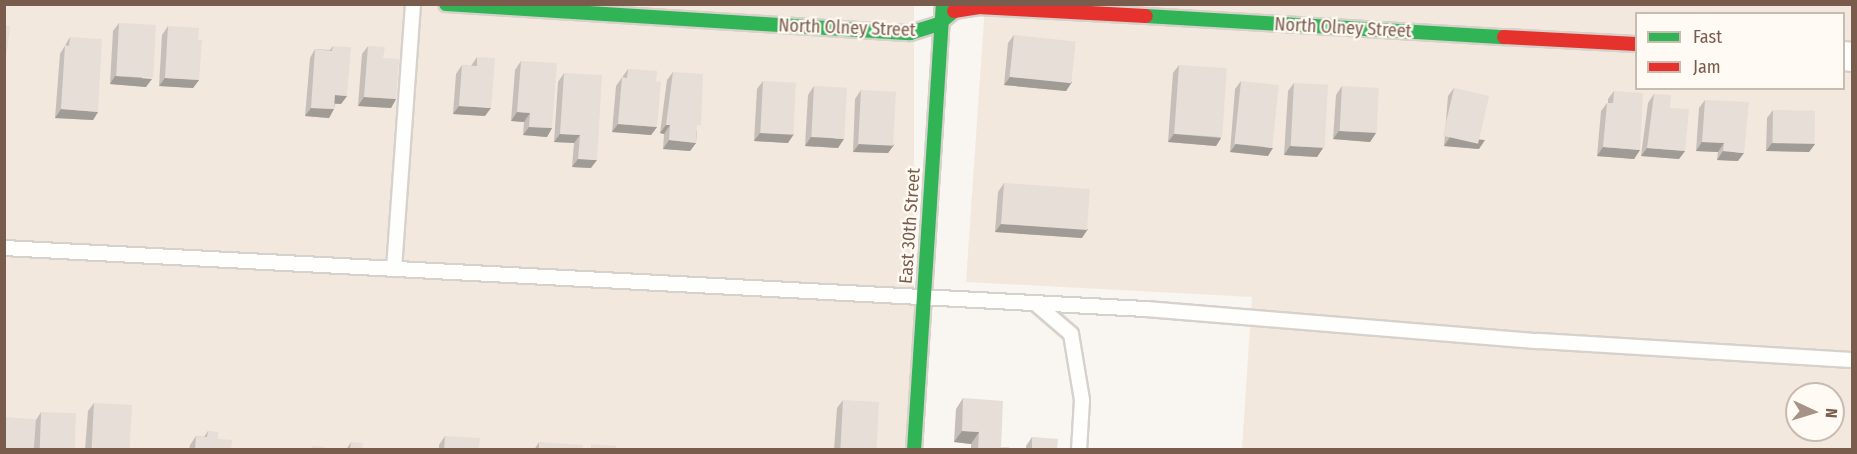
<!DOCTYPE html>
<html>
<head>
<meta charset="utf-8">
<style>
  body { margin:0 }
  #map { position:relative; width:1857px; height:454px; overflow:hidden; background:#f9f5f0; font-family:"Fira Sans Condensed",sans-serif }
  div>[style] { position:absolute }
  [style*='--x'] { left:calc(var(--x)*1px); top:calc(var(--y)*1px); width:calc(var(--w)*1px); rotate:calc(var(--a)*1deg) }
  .residential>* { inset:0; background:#f2e8de; transform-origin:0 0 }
  .roads { filter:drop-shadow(2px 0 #d7d1cb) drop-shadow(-2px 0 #d7d1cb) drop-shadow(0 2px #d7d1cb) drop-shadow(0 -2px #d7d1cb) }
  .lane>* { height:14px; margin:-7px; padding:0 7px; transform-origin:7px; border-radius:7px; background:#fefefd }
  .street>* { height:28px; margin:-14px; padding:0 14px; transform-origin:14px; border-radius:14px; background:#fefefd }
  .fast>* { height:14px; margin:-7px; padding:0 7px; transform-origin:7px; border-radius:7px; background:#30b455 }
  .jam>* { height:14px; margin:-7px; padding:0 7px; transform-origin:7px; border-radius:7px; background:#e5322d }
  .wall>* { inset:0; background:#c6bfb9 }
  .shaded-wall>* { inset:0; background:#a19b96 }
  .building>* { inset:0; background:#e6ded7; transform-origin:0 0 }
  span { translate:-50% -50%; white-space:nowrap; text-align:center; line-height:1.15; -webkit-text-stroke:4.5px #fffaf3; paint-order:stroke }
  .street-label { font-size:18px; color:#7a5c4d }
  .frame { position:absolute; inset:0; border:6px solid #7a5c4d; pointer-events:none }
  .legend { position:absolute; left:1635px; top:12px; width:210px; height:78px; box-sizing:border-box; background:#fffaf3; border:2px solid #cabbb1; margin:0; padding:8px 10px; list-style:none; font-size:18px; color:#7a5c4d }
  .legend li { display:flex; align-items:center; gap:12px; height:30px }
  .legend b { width:30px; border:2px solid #cabbb1 }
  .north { position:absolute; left:1785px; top:382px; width:60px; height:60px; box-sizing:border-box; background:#fffaf3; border:2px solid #cabbb1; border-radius:50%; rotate:94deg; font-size:16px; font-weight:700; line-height:24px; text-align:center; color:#7a5c4d }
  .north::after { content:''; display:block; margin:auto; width:21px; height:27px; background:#a69286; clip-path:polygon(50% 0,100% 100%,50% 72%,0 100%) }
</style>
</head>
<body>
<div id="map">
  <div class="residential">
    <i style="left:4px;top:5px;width:910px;height:444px"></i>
    <i style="clip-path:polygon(evenodd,985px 5px,1852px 5px,1852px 449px,1242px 449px,1252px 297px,966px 282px,985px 5px,1636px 14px,1844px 14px,1844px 88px,1636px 88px,1636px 14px,985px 5px,1797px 394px,1833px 394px,1833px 430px,1797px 430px,1797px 394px)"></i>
  </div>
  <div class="roads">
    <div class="lane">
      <i style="--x:4;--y:248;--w:1144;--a:3.06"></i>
      <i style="--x:1146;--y:309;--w:394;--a:4.7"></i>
      <i style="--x:1539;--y:341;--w:314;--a:3.5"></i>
      <i style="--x:394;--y:269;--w:266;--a:-85.9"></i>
      <i style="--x:1036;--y:304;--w:46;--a:40.6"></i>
      <i style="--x:1071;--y:334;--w:67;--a:80.5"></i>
      <i style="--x:1082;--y:400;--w:50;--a:93.4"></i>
    </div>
    <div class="street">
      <i style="--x:1844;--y:56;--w:8;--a:7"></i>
    </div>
    <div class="fast">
      <i style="--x:446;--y:4;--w:465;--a:3.6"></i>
      <i style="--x:910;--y:33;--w:28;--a:-17"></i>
      <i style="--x:937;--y:25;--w:22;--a:-39"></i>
      <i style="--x:1146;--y:16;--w:359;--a:3.4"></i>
      <i style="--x:914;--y:450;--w:445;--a:-86.3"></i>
    </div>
    <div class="jam">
      <i style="--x:954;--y:11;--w:24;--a:-9"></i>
      <i style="--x:978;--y:7;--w:168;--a:3.1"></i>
      <i style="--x:1504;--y:37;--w:132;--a:3"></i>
    </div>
  </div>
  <div class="wall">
    <i style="clip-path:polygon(119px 23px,146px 87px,110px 84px,113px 31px)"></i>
    <i style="clip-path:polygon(168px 26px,198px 40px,199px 80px,193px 88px,159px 86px,162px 35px)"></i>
    <i style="clip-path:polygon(1014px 35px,1072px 82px,1066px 91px,1004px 85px,1008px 43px)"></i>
    <i style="clip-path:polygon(70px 37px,98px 112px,93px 120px,55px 118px,60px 54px)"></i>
    <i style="clip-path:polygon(333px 46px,347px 96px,341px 104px,335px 104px,334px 109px,329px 118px,305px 116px,310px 58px,315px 49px,330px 50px)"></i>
    <i style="clip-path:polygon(368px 46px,383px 58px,396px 99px,391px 108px,358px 106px,362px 54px)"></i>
    <i style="clip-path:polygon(477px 57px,485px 116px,453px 114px,456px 74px,462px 65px,471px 66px)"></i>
    <i style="clip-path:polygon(521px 61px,552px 128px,547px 137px,523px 135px,524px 122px,511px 121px,515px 70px)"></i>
    <i style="clip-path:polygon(1179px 65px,1221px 138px,1216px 146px,1168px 142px,1173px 73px)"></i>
    <i style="clip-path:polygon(628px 69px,656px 82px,657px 127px,651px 135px,612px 132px,616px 86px)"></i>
    <i style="clip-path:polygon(673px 72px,697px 132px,696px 143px,690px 151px,663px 149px,664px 134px,660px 133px,667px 80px)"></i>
    <i style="clip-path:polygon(564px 73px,591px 168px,572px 167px,574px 143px,554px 142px,558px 82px)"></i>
    <i style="clip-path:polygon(763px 81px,788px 143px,754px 141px,757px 89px)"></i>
    <i style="clip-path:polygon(1241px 81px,1268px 156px,1230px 152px,1235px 89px)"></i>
    <i style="clip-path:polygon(1294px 83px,1323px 148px,1317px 157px,1284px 155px,1288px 91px)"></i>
    <i style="clip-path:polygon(814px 86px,838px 148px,805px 146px,808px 95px)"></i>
    <i style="clip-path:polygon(1342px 86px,1376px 133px,1370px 142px,1333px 139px,1336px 95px)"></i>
    <i style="clip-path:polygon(1454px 88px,1479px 149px,1444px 146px,1448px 96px)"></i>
    <i style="clip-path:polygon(861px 90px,894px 145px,888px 153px,853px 152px,855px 99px)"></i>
    <i style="clip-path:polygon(1614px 91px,1640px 150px,1634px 159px,1597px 156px,1601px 111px,1607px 103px,1608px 103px,1608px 99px)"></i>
    <i style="clip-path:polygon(1654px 94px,1670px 108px,1685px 151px,1679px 159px,1641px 156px,1648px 103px)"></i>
    <i style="clip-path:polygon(1705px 100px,1738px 161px,1717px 160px,1718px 152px,1696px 151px,1699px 108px)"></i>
    <i style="clip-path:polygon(1773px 110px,1815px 144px,1809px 152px,1766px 151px,1767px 118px)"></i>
    <i style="clip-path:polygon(1004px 183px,1082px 238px,995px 232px,998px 192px)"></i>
    <i style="clip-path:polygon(963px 398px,1001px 447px,1009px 450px,971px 450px,971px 444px,954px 442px,956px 409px)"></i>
    <i style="clip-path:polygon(843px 400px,876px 450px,834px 450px,837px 408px)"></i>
    <i style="clip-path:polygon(94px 403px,129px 450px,85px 450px,88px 411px)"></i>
    <i style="clip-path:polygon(41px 412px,73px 450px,4px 450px,36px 420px)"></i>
    <i style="clip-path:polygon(208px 431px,218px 439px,231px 450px,189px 450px,190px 445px,196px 436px,204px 437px)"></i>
    <i style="clip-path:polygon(445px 436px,479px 450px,439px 450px,439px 445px)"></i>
    <i style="clip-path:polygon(1032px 437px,1057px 450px,1026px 450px,1026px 446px)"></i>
    <i style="clip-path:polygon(351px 442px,362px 450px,346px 450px)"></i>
    <i style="clip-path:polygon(539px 442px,582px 450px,534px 450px)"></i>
  </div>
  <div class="shaded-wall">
    <i style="clip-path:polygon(115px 76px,152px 79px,146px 87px,110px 84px)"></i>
    <i style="clip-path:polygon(1010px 77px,1072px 82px,1066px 91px,1004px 85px)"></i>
    <i style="clip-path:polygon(165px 78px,199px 80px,193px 88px,159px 86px)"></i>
    <i style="clip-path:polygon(335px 95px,347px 96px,341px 104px,330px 103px)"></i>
    <i style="clip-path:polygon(364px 97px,396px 99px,391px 108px,358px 106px)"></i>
    <i style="clip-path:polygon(459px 106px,491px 108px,485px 116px,453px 114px)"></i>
    <i style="clip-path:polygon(311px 108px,334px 109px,329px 118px,305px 116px)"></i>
    <i style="clip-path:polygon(61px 109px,98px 112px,93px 120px,55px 118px)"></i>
    <i style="clip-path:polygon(517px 112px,530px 113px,524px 122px,511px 121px)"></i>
    <i style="clip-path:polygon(618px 124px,657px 127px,651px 135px,612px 132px)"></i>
    <i style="clip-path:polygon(666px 125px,670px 125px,664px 134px,660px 133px)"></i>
    <i style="clip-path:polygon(529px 127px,552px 128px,547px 137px,523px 135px)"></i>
    <i style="clip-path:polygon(1339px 131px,1376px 133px,1370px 142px,1333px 139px)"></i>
    <i style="clip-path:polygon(760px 133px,794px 134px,788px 143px,754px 141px)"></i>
    <i style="clip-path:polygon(560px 134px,580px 135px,574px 143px,554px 142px)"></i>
    <i style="clip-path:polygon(1174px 134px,1221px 138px,1216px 146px,1168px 142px)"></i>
    <i style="clip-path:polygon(811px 137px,844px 139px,838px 148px,805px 146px)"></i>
    <i style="clip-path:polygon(1450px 137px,1485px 140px,1479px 149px,1444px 146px)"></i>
    <i style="clip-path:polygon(669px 140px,696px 143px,690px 151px,663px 149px)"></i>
    <i style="clip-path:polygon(1702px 142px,1724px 143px,1718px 152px,1696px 151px)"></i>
    <i style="clip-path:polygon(1772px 143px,1815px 144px,1809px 152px,1766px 151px)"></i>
    <i style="clip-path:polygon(859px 144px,894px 145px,888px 153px,853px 152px)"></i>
    <i style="clip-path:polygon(1236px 144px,1273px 148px,1268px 156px,1230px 152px)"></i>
    <i style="clip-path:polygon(1290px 146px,1323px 148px,1317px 157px,1284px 155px)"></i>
    <i style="clip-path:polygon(1603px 147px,1640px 150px,1634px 159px,1597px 156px)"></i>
    <i style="clip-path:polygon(1647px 148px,1685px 151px,1679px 159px,1641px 156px)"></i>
    <i style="clip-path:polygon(1723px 151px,1744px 153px,1738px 161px,1717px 160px)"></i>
    <i style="clip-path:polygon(578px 159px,597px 160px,591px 168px,572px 167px)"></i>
    <i style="clip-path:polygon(1001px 224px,1088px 229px,1082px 238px,995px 232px)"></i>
    <i style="clip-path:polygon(962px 431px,979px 432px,971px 444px,954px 442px)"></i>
  </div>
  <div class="building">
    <i style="clip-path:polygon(4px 15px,6px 15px,5px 25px,10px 26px,4px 76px)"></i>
    <i style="left:119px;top:23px;width:37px;height:53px;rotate:3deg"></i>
    <i style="clip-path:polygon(168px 26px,199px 28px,198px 40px,202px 40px,199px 80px,165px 78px)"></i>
    <i style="left:1014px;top:35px;width:62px;height:42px;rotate:6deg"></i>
    <i style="clip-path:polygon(70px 37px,102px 39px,98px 112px,61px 109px,65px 45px,69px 46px)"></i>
    <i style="clip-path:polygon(333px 46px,351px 47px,347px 96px,335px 95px,334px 109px,311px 108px,315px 49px,332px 51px)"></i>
    <i style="clip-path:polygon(368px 46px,385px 47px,383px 58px,399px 59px,396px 99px,364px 97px)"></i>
    <i style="clip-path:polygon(477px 57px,495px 58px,491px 108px,459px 106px,462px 65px,477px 66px)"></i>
    <i style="clip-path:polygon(521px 61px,557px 63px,552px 128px,529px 127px,530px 113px,517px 112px)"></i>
    <i style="left:1179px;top:65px;width:48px;height:69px;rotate:4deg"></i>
    <i style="clip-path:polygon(628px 69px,657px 71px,656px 82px,661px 82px,657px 127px,618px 124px,622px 77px,627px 78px)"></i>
    <i style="clip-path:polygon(673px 72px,703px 74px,701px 125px,697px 125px,696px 143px,669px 140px,670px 125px,666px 125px)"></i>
    <i style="clip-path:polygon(564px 73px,602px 75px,597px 160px,578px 159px,580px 135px,560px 134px)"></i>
    <i style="left:763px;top:81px;width:33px;height:52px;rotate:3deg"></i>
    <i style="left:1241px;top:81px;width:38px;height:63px;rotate:6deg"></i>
    <i style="left:1294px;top:83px;width:34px;height:63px;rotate:3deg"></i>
    <i style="left:814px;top:86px;width:33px;height:51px;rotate:3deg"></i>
    <i style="left:1342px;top:86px;width:37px;height:45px;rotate:3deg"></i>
    <i style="left:1454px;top:88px;width:36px;height:49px;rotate:13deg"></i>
    <i style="left:861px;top:90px;width:35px;height:54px;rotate:3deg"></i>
    <i style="clip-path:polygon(1614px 91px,1643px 93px,1640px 150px,1603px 147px,1607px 103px,1613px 103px)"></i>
    <i style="clip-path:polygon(1654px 94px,1671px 95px,1670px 108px,1689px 109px,1685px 151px,1647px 148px)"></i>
    <i style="clip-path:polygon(1705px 100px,1749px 102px,1744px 153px,1723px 151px,1724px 143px,1702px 142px)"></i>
    <i style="left:1773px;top:110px;width:42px;height:33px;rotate:1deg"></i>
    <i style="left:1004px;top:183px;width:86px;height:41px;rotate:4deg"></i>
    <i style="clip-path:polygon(963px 398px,1003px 401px,1001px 447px,1009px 447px,1009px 450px,978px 450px,979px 432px,962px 431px)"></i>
    <i style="left:843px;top:400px;width:36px;height:50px;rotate:3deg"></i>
    <i style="left:94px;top:403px;width:38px;height:47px;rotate:3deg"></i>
    <i style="left:41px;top:412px;width:35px;height:38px;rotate:2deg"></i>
    <i style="left:4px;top:417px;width:32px;height:33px;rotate:4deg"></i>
    <i style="clip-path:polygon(208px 431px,218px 432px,218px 439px,232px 440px,231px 450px,195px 450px,196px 436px,207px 437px)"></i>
    <i style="clip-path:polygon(445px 436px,480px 438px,479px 450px,444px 450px)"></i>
    <i style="clip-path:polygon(1032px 437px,1058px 439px,1057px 450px,1032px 450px)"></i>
    <i style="clip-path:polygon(351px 442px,363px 443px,362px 450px,350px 450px)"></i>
    <i style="clip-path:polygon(539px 442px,583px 445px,582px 450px,539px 450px)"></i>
    <i style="clip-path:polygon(591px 444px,616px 446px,616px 450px,591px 450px)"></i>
    <i style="clip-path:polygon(312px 446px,325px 447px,325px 450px,312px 450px)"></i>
  </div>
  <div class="street-label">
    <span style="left:847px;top:28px;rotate:2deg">North Olney Street</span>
    <span style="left:1343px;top:28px;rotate:3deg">North Olney Street</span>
    <span style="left:910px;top:226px;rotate:-86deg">East 30th Street</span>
  </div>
  <div class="frame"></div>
  <ul class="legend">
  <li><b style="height:8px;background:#30b455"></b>Fast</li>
  <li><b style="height:8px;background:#e5322d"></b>Jam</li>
  </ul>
  <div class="north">N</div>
</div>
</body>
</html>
